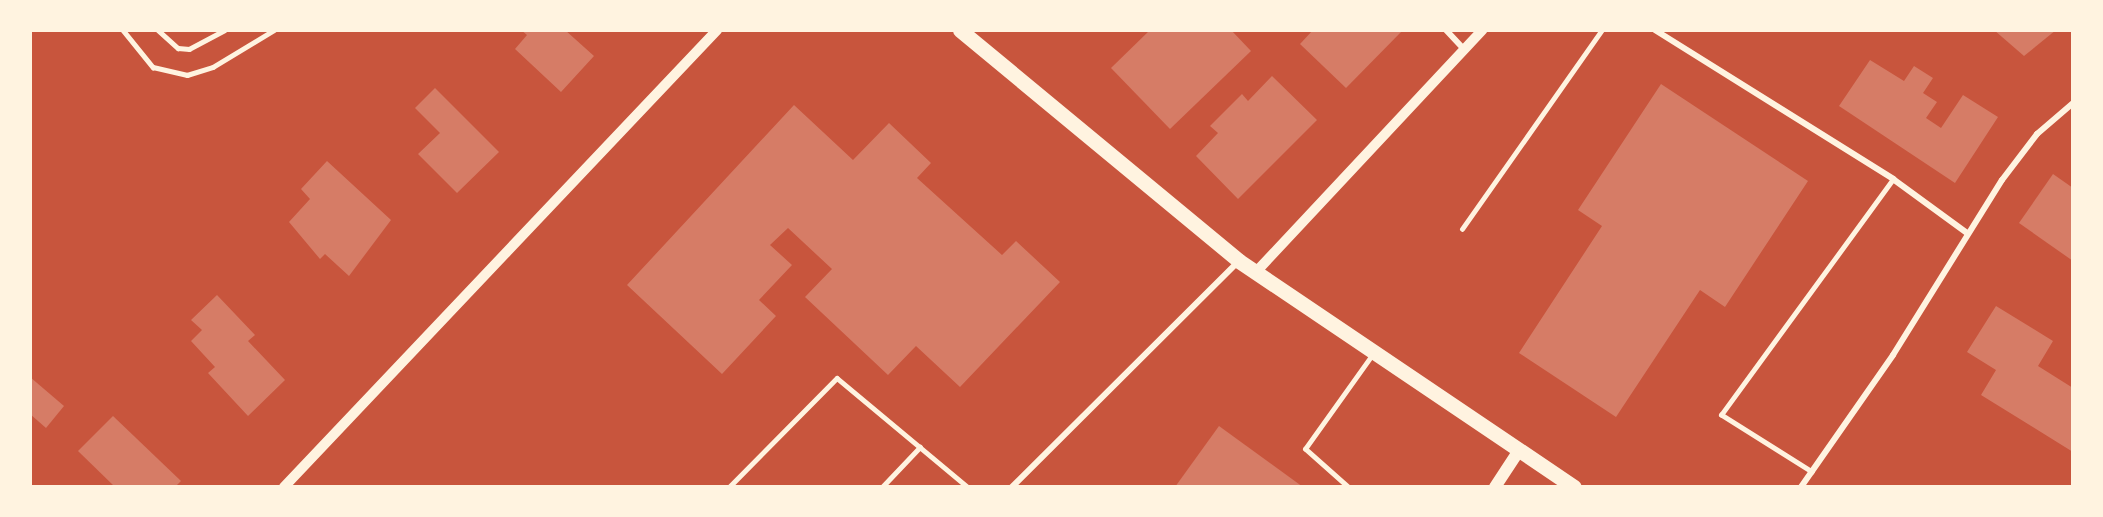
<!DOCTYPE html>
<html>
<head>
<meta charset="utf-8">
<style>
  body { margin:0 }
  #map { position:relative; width:2103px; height:517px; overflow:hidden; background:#c8553d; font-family:"Alegreya Sans",sans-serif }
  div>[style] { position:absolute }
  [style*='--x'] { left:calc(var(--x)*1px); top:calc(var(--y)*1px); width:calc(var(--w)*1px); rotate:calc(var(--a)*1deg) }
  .building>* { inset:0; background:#d67c66 }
  .service>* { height:4.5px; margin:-2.25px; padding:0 2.25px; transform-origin:2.25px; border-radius:2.25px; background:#fff3e0 }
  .minor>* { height:6px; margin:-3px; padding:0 3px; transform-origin:3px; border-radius:3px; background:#fff3e0 }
  .tertiary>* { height:10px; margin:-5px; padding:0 5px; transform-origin:5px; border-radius:5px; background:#fff3e0 }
  .secondary>* { height:12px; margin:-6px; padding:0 6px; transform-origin:6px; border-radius:6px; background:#fff3e0 }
  .primary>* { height:15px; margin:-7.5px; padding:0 7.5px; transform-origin:7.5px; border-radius:7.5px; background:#fff3e0 }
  span { translate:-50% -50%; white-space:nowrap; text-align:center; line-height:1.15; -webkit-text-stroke:4.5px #fff3e0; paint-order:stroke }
  .frame { position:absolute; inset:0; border:32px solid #fff3e0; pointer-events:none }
</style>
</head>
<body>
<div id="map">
  <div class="building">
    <i style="clip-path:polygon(521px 30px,565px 30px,594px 56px,561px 92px,515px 49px,527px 35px)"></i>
    <i style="clip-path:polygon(1150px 30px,1231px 30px,1251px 51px,1170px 129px,1111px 68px)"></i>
    <i style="clip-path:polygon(1313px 30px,1403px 30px,1346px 88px,1300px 44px)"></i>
    <i style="clip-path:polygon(1994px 30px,2056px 30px,2024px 56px)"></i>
    <i style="clip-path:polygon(1870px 60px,1904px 81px,1914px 66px,1933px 78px,1923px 93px,1937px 102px,1926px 118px,1941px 128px,1963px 95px,1998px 117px,1955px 183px,1839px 106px)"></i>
    <i style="clip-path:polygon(1272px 76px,1317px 120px,1238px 199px,1196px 156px,1218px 133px,1210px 126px,1242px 94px,1248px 101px)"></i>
    <i style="clip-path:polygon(1661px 84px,1808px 181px,1725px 307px,1700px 290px,1616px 417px,1519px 353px,1602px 226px,1578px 210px)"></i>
    <i style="clip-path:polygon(435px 88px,499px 152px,457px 193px,418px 154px,440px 133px,415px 108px)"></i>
    <i style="clip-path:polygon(794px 105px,853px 160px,889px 123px,931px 163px,917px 178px,1002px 255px,1016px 241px,1060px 282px,960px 387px,916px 346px,888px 375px,805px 297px,832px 269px,788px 228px,770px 245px,792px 265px,759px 300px,776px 316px,722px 374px,627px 285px)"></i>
    <i style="clip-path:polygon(327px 161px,391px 220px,349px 276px,325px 254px,320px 259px,289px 222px,310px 199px,301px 189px)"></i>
    <i style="clip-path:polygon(2053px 174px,2073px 188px,2073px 261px,2019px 223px)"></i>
    <i style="clip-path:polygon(217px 295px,255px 335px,248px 341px,285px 380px,248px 416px,208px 373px,215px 367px,191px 341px,202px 330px,191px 320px)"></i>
    <i style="clip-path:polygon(1996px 306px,2053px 341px,2038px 366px,2073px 388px,2073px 452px,1981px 395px,1996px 370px,1967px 352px)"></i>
    <i style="clip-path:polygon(30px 377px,64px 406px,46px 428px,30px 414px)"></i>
    <i style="clip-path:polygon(113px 416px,181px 481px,175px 487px,115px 487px,78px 451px)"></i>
    <i style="clip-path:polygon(1219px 426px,1303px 487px,1175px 487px)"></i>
  </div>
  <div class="service">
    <i style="--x:123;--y:30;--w:48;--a:51"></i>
    <i style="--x:153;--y:67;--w:35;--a:13"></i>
    <i style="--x:187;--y:75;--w:27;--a:-17"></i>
    <i style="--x:213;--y:67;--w:71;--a:-31.2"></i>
    <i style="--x:158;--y:30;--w:27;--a:42"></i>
    <i style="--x:178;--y:48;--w:11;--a:5"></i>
    <i style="--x:189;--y:49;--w:40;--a:-28"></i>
    <i style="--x:1462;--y:229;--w:243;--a:-54.9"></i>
    <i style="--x:1812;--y:472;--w:107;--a:-147.9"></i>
    <i style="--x:1721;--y:415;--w:292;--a:-53.9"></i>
    <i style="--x:729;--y:487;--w:153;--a:-45.3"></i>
    <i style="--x:837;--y:378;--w:170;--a:39.8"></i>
    <i style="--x:882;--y:487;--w:55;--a:-46.5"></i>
    <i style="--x:1348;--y:487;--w:57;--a:-138.5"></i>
    <i style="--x:1305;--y:449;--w:115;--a:-54.5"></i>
  </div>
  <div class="minor">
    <i style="--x:1446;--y:30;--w:25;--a:47"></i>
    <i style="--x:1655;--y:30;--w:281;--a:32"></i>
    <i style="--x:1893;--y:179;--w:92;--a:36.1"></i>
    <i style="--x:1012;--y:487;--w:319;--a:-44.9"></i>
    <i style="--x:1801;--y:487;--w:161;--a:-55.1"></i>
    <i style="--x:1893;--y:355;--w:206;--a:-58.1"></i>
    <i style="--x:2002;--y:180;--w:58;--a:-52.7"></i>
    <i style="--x:2037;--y:134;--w:48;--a:-40.7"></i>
  </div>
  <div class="tertiary">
    <i style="--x:1255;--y:273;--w:333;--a:-46.9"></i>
    <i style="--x:284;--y:487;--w:630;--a:-46.54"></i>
  </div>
  <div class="secondary">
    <i style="--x:1495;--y:487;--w:42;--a:-56.7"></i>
  </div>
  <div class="primary">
    <i style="--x:960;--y:30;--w:362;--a:39.6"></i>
    <i style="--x:1239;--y:261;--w:404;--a:34"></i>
  </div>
  <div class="frame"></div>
</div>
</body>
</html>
